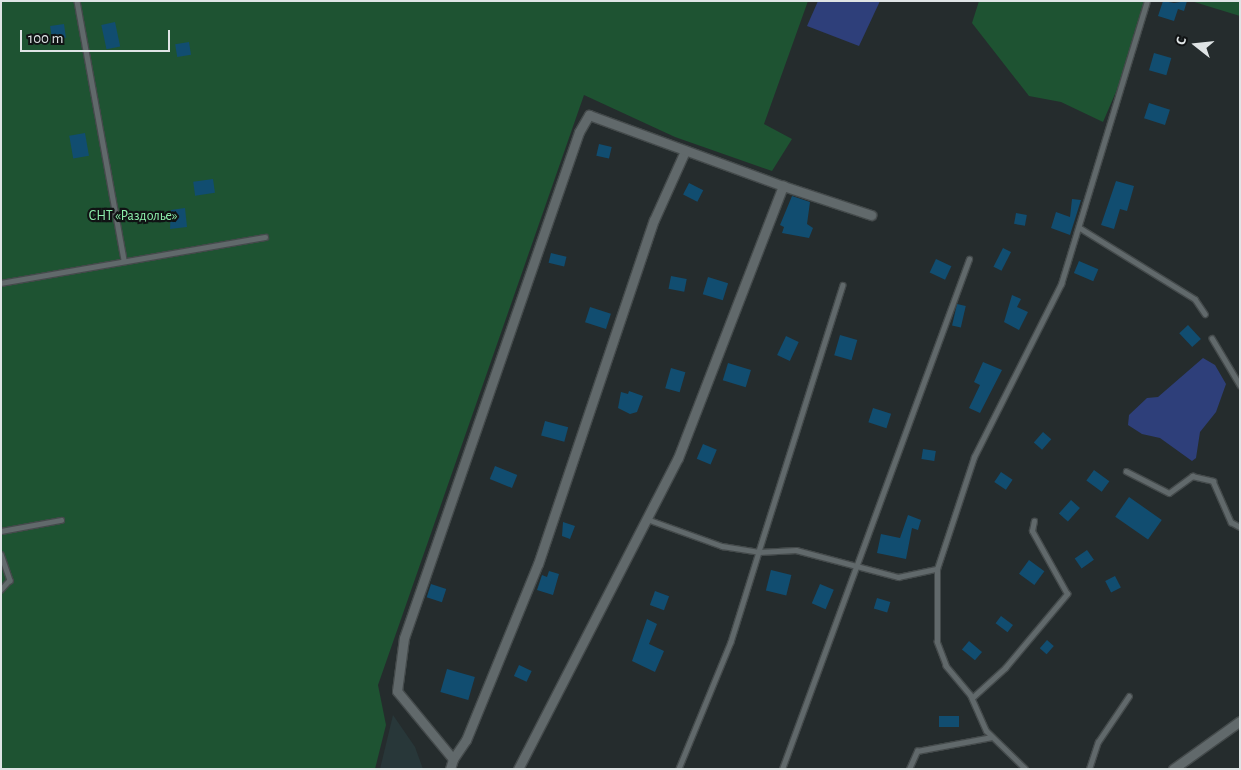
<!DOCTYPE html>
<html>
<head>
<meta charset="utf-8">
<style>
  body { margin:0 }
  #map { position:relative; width:1241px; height:770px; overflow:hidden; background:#252c2d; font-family:"Alegreya Sans",sans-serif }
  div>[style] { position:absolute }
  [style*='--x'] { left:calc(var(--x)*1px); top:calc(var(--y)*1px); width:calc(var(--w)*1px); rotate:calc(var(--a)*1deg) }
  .built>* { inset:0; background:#283739 }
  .green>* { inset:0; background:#1e5332 }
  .water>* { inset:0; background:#2e3f7a }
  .building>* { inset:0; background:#114d70; transform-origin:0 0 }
  .roads { filter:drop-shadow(1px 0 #444a4b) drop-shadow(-1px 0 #444a4b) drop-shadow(0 1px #444a4b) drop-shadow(0 -1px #444a4b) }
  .lane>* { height:4.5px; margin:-2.25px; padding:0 2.25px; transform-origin:2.25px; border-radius:2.25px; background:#61696b }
  .street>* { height:9px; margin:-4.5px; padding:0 4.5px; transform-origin:4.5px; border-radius:4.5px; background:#61696b }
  span { translate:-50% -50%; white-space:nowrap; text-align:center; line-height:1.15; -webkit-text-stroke:4.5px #101314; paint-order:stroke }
  .park-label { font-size:14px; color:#8ef1ad }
  .frame { position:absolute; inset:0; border:2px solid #dfe4e5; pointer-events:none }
  .north { position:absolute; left:1171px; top:20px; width:50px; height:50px; -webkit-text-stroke:4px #101314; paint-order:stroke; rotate:286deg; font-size:14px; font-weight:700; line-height:20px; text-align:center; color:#dfe4e5 }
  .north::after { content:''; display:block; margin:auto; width:18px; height:22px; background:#dfe4e5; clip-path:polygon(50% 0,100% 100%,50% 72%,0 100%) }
  .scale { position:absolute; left:20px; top:30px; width:150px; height:22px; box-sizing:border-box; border:2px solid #dfe4e5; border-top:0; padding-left:6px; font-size:15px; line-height:18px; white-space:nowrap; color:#dfe4e5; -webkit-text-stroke:4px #101314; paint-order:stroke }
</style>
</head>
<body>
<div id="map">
  <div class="built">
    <i style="clip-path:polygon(393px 715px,415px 747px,423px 769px,380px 769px)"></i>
  </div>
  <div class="green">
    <i style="clip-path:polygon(1px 1px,808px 1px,764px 124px,792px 139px,772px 171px,675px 137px,584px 95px,378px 685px,386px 725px,375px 769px,1px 769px)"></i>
    <i style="clip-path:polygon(979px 1px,1145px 1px,1140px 36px,1103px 122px,1061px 102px,1029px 96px,972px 23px)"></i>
    <i style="clip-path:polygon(1191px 1px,1240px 1px,1240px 16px)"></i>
  </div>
  <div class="water">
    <i style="clip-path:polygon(818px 1px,880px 1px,859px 46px,807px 26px)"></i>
    <i style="clip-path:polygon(1203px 358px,1215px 365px,1226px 384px,1216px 412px,1200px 432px,1196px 458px,1192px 461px,1160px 438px,1142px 434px,1128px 425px,1129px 415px,1147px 398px,1158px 397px)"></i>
  </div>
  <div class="building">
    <i style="clip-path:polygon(1163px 1px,1174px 3px,1187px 1px,1184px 11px,1178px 9px,1174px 21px,1158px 16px)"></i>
    <i style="left:115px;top:22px;width:25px;height:14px;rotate:78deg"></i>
    <i style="left:64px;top:24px;width:14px;height:14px;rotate:82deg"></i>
    <i style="left:189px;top:42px;width:13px;height:14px;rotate:81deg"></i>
    <i style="left:1154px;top:53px;width:18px;height:18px;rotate:16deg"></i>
    <i style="left:1149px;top:103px;width:22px;height:16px;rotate:18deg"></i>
    <i style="left:85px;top:133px;width:23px;height:16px;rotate:80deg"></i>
    <i style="left:599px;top:144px;width:13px;height:12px;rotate:13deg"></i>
    <i style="left:213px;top:179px;width:14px;height:20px;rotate:82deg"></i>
    <i style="clip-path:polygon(1116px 181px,1134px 186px,1127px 211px,1120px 209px,1114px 229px,1101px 225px)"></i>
    <i style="left:689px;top:183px;width:16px;height:13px;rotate:27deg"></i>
    <i style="clip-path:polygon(792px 196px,810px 202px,807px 224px,813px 228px,809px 238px,782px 233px,784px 227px,780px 225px)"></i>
    <i style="clip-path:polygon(1072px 199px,1081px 200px,1070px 235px,1051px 228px,1056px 212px,1070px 217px)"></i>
    <i style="clip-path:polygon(185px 208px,187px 227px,170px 229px,171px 210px)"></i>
    <i style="left:1016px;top:213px;width:11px;height:11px;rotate:10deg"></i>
    <i style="left:1003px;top:248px;width:9px;height:21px;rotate:27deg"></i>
    <i style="left:551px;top:253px;width:16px;height:10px;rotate:14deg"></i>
    <i style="left:936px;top:259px;width:17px;height:15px;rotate:25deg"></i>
    <i style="left:1079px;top:261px;width:21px;height:13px;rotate:23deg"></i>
    <i style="left:671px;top:276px;width:16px;height:13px;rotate:11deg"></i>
    <i style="left:708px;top:277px;width:21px;height:18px;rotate:17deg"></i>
    <i style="clip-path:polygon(1012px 295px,1021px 299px,1017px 307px,1028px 312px,1019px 330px,1004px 322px)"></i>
    <i style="left:957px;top:304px;width:9px;height:22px;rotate:13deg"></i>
    <i style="left:590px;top:307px;width:22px;height:16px;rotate:18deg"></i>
    <i style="left:1188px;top:325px;width:19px;height:12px;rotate:47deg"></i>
    <i style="left:840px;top:335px;width:18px;height:21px;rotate:16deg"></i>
    <i style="left:786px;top:336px;width:14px;height:21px;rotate:25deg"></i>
    <i style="clip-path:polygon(983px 362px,1002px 370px,980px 413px,969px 408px,980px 385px,974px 382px)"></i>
    <i style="left:728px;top:363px;width:24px;height:18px;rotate:17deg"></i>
    <i style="left:671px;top:368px;width:15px;height:21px;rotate:16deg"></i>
    <i style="clip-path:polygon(629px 391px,643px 396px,637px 412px,630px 414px,618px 408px,621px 392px,628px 394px)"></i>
    <i style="left:873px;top:408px;width:19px;height:15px;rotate:18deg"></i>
    <i style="left:545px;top:421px;width:24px;height:15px;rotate:15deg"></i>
    <i style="left:1043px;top:432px;width:11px;height:14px;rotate:41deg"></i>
    <i style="left:703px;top:444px;width:15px;height:16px;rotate:23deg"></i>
    <i style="left:923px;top:449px;width:13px;height:10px;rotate:9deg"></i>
    <i style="left:495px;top:466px;width:24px;height:14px;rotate:22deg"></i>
    <i style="left:1094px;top:470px;width:19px;height:13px;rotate:36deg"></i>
    <i style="left:1001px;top:472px;width:14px;height:12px;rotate:34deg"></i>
    <i style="left:1129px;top:497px;width:40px;height:24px;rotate:35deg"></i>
    <i style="left:1071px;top:500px;width:12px;height:18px;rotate:42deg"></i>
    <i style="clip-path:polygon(908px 515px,921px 520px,918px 530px,912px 528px,906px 559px,877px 553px,881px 534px,900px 538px)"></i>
    <i style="clip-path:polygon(563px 522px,575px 526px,570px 539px,562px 536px)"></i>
    <i style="left:1087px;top:550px;width:12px;height:15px;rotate:55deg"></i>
    <i style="left:1029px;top:560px;width:19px;height:17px;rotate:36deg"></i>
    <i style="left:771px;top:570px;width:21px;height:21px;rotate:14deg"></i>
    <i style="clip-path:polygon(549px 571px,559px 574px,553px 595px,537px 590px,542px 575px,547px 577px)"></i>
    <i style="left:1115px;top:576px;width:13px;height:11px;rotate:63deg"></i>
    <i style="left:431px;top:584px;width:16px;height:14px;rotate:18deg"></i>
    <i style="left:820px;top:584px;width:15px;height:21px;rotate:23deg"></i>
    <i style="left:655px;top:591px;width:15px;height:15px;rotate:20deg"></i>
    <i style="left:877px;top:598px;width:14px;height:11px;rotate:17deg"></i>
    <i style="left:1001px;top:616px;width:15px;height:9px;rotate:37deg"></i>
    <i style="clip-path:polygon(647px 619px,657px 624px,649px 644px,664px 651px,655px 672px,632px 661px)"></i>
    <i style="left:1047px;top:640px;width:9px;height:11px;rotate:41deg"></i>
    <i style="left:969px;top:641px;width:17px;height:11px;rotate:40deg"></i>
    <i style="left:519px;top:665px;width:14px;height:12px;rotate:25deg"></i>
    <i style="left:447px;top:669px;width:29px;height:24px;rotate:16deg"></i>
    <i style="left:939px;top:716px;width:20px;height:11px"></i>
  </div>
  <div class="roads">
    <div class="lane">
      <i style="--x:77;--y:1;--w:262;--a:79.7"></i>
      <i style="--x:1080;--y:228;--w:135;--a:31.7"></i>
      <i style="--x:1195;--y:299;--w:18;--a:56"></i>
      <i style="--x:1;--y:283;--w:268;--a:-9.9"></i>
      <i style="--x:843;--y:285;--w:280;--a:107.5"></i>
      <i style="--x:759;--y:552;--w:37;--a:-3"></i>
      <i style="--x:796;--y:550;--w:106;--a:14.8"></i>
      <i style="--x:898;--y:577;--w:40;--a:-12"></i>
      <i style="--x:1212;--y:338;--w:55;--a:59.2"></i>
      <i style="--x:1126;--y:471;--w:48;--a:27.1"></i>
      <i style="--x:1169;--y:493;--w:29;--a:-36"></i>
      <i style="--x:1192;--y:476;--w:22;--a:13"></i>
      <i style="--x:1213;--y:481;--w:45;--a:66.3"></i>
      <i style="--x:1231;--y:522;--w:10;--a:29"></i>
      <i style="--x:647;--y:519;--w:80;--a:19.8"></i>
      <i style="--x:722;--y:546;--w:37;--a:9"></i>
      <i style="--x:759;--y:552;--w:94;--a:107.3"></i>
      <i style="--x:731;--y:642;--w:137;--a:112.3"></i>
      <i style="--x:1;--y:531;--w:61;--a:-10.4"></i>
      <i style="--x:1;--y:554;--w:28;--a:71"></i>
      <i style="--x:10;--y:580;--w:13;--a:132"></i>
      <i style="--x:972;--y:698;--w:45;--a:-42.3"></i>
      <i style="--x:1005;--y:668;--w:97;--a:-50"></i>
      <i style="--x:1067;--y:594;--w:72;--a:-119.1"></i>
      <i style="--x:1032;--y:531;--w:10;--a:-79"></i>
      <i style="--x:782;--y:769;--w:543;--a:-69.86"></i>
      <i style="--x:909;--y:769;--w:20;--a:-66"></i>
      <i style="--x:917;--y:751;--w:76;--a:-10.6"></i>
      <i style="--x:1025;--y:769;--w:54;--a:-135.7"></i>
      <i style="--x:986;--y:731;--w:39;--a:-114"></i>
      <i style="--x:970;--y:695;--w:38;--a:-130"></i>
      <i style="--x:946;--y:666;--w:26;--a:-111"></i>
      <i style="--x:937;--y:642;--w:73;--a:-90"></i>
      <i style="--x:937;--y:569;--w:118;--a:-71.7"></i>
      <i style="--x:974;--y:457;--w:194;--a:-63.3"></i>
      <i style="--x:1061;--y:284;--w:296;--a:-73.1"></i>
      <i style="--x:1089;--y:769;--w:28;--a:-72"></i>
      <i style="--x:1098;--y:742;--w:55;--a:-56"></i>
    </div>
    <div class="street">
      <i style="--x:453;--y:759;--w:23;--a:-56"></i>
      <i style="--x:466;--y:740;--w:190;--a:-67.8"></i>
      <i style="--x:538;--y:564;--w:363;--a:-71.4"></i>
      <i style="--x:654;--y:220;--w:76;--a:-65.8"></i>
      <i style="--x:450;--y:769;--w:10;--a:-73"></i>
      <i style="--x:453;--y:759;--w:88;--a:-129.5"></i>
      <i style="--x:397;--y:691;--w:53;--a:-82.5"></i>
      <i style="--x:404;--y:638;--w:535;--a:-70.92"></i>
      <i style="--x:579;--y:132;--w:20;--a:-60"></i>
      <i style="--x:589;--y:115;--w:207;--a:20.1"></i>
      <i style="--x:518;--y:769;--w:350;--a:-62.8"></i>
      <i style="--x:678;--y:458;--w:292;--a:-68.9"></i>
      <i style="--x:783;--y:186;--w:93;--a:18.2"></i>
      <i style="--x:1173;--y:769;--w:82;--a:-35.6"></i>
    </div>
  </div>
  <div class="park-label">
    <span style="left:133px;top:216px">СНТ «Раздолье»</span>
  </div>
  <div class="frame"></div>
  <div class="north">С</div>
  <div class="scale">100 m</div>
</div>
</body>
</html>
